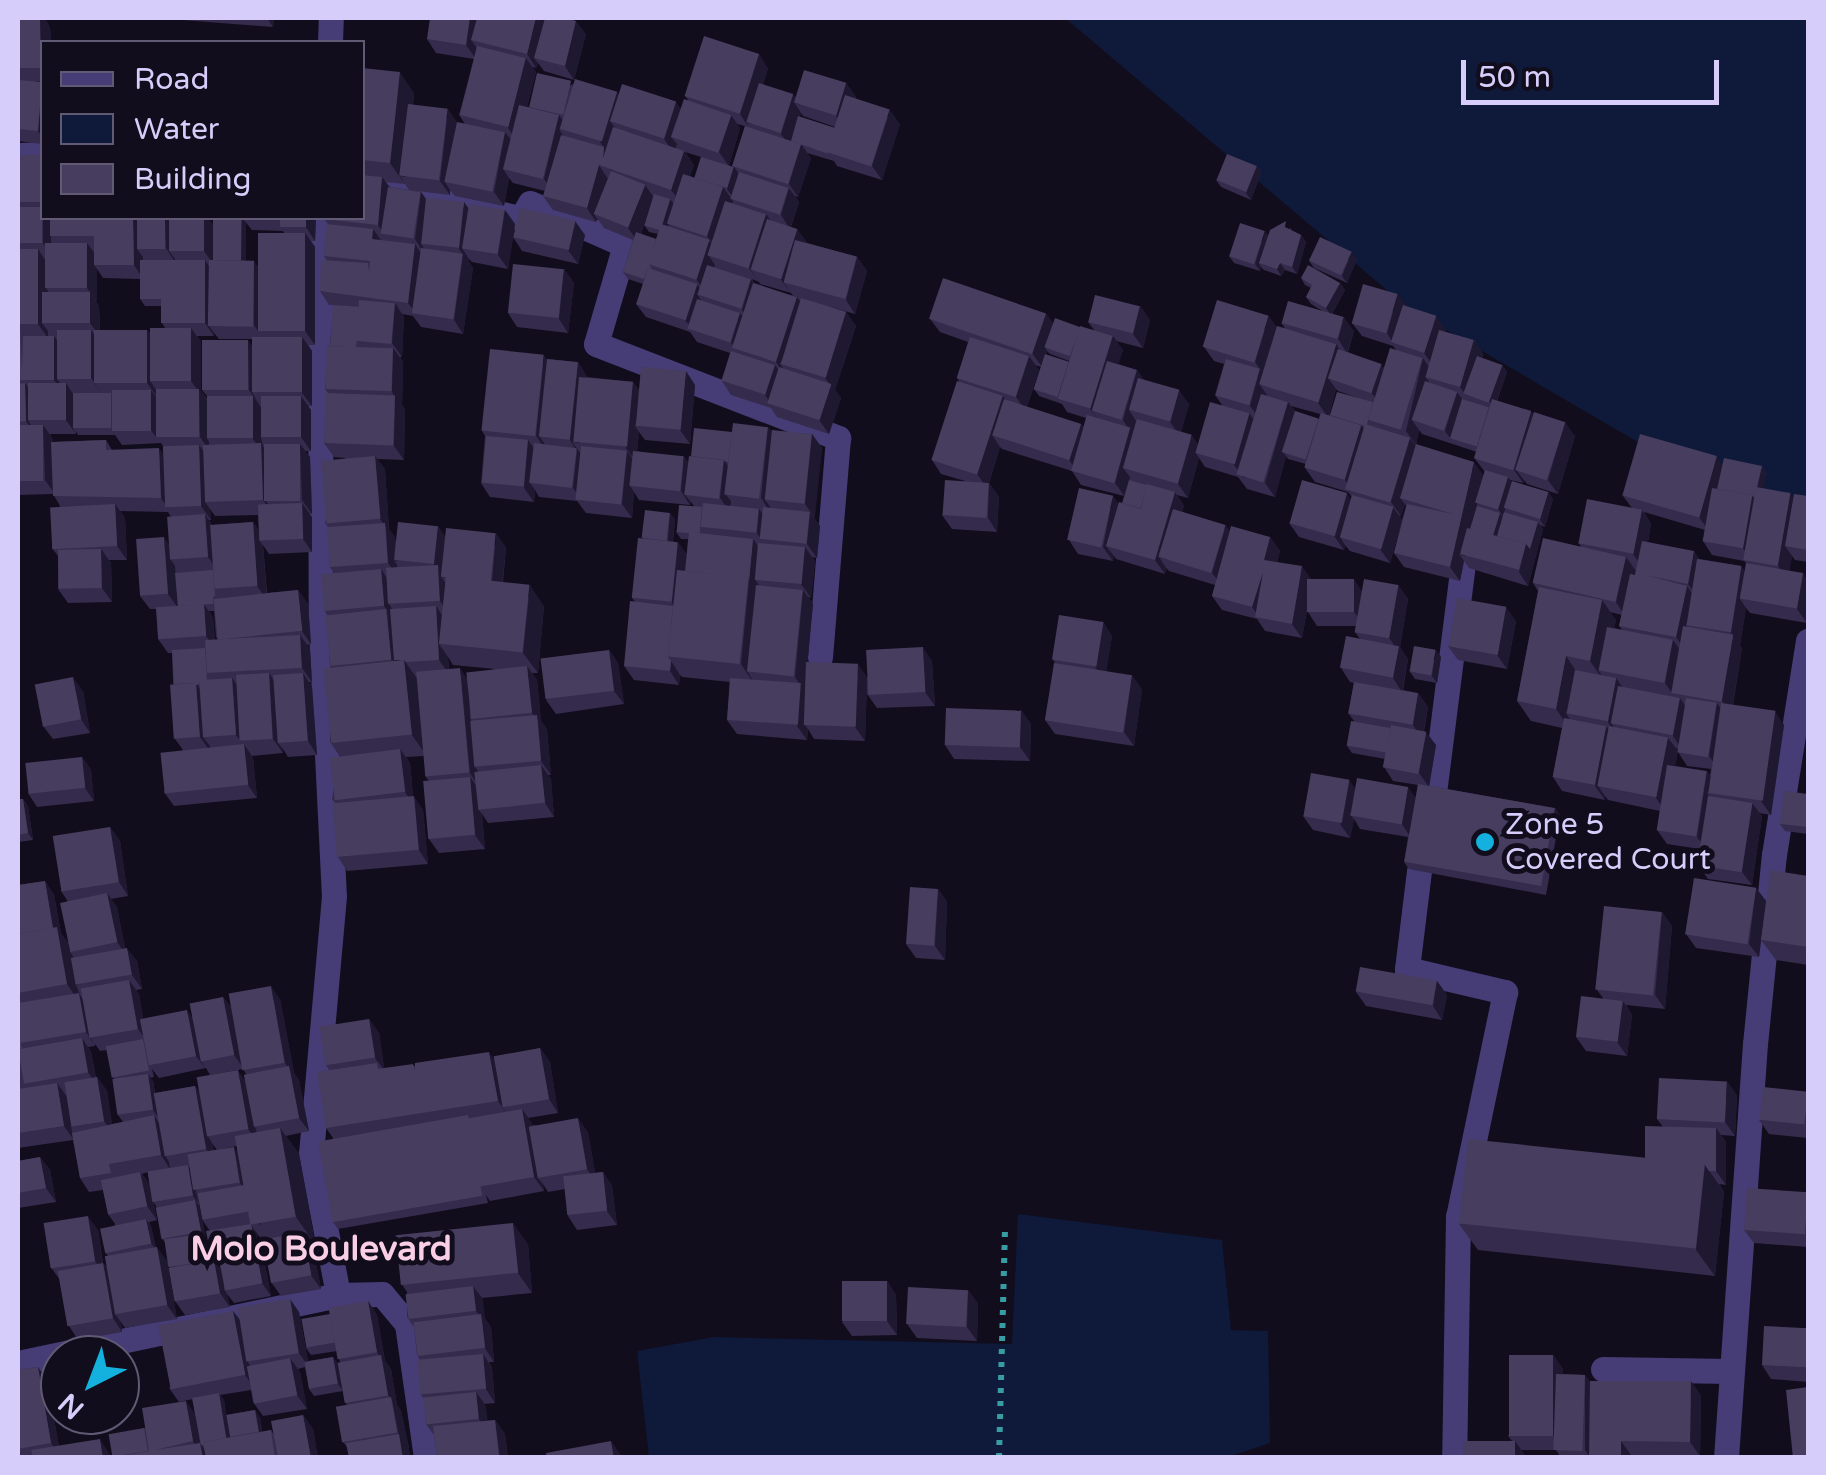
<!DOCTYPE html>
<html>
<head>
<meta charset="utf-8">
<style>
  body { margin:0 }
  #map { position:relative; width:1826px; height:1475px; overflow:hidden; background:#110d1c; font-family:"Varela Round",sans-serif }
  div>[style] { position:absolute }
  [style*='--x'] { left:calc(var(--x)*1px); top:calc(var(--y)*1px); width:calc(var(--w)*1px); rotate:calc(var(--a)*1deg) }
  .water>* { inset:0; background:#0f1939 }
  .path>* { height:6px; margin-top:-3px; transform-origin:0; background:repeating-linear-gradient(90deg,#389ca3 0 5px,transparent 0 13px) }
  .minor>* { height:25px; margin:-12.5px; padding:0 12.5px; transform-origin:12.5px; border-radius:12.5px; background:#463c76 }
  .wall>* { inset:0; background:#352b4c }
  .shaded-wall>* { inset:0; background:#1f1831; transform-origin:0 0 }
  .building>* { inset:0; background:#473d5f; transform-origin:0 0 }
  .dots>* { width:28px; height:28px; translate:-50% -50%; box-sizing:border-box; border:5px solid #110d1c; border-radius:50% }
  span { translate:-50% -50%; white-space:nowrap; text-align:center; line-height:1.15; -webkit-text-stroke:10px #110d1c; paint-order:stroke }
  .poi-label { font-size:30px; color:#d7cdfa }
  .left { translate:0 -50%; text-align:left }
  .quarter-label { font-size:35px; color:#facfe5; font-weight:700 }
  .frame { position:absolute; inset:0; border:20px solid #d7cdfa; pointer-events:none }
  .legend { position:absolute; left:40px; top:40px; width:325px; height:180px; box-sizing:border-box; background:#110d1c; border:2px solid #605a75; margin:0; padding:12px 18px; list-style:none; font-size:30px; color:#d7cdfa }
  .legend li { display:flex; align-items:center; gap:20px; height:50px }
  .legend b { width:50px; border:2px solid #605a75 }
  .north { position:absolute; left:40px; top:1335px; width:100px; height:100px; box-sizing:border-box; background:#110d1c; border:2px solid #605a75; border-radius:50%; rotate:222deg; font-size:28px; font-weight:700; line-height:40px; text-align:center; color:#d7cdfa }
  .north::after { content:''; display:block; margin:auto; width:35px; height:45px; background:#15b1de; clip-path:polygon(50% 0,100% 100%,50% 72%,0 100%) }
  .scale { position:absolute; left:1461px; top:60px; width:258px; height:45px; box-sizing:border-box; border:5px solid #d7cdfa; border-top:0; padding-left:12px; font-size:30px; line-height:35px; white-space:nowrap; color:#d7cdfa; -webkit-text-stroke:8px #110d1c; paint-order:stroke }
</style>
</head>
<body>
<div id="map">
  <div class="water">
    <i style="clip-path:polygon(1065px 18px,1808px 18px,1808px 526px,1665px 458px,1408px 308px)"></i>
    <i style="clip-path:polygon(1018px 1214px,1222px 1240px,1231px 1330px,1268px 1331px,1270px 1443px,1225px 1458px,649px 1457px,637px 1351px,714px 1337px,1012px 1344px)"></i>
  </div>
  <div class="path">
    <i style="--x:999;--y:1458;--w:227;--a:-88.5"></i>
  </div>
  <div class="minor">
    <i style="--x:330;--y:42;--w:24;--a:-88"></i>
    <i style="--x:18;--y:155;--w:24;--a:-2"></i>
    <i style="--x:362;--y:184;--w:163;--a:12.1"></i>
    <i style="--x:521;--y:218;--w:17;--a:-59"></i>
    <i style="--x:530;--y:203;--w:104;--a:23.9"></i>
    <i style="--x:625;--y:245;--w:103;--a:106.3"></i>
    <i style="--x:596;--y:344;--w:260;--a:21.2"></i>
    <i style="--x:838;--y:438;--w:220;--a:94.7"></i>
    <i style="--x:320;--y:218;--w:414;--a:89.9"></i>
    <i style="--x:321;--y:632;--w:264;--a:87.2"></i>
    <i style="--x:334;--y:896;--w:258;--a:95.1"></i>
    <i style="--x:311;--y:1153;--w:145;--a:79.2"></i>
    <i style="--x:1434;--y:793;--w:240;--a:-82.8"></i>
    <i style="--x:1419;--y:871;--w:99;--a:97"></i>
    <i style="--x:1407;--y:969;--w:101;--a:13.2"></i>
    <i style="--x:1505;--y:992;--w:229;--a:101.8"></i>
    <i style="--x:1458;--y:1216;--w:242;--a:90.9"></i>
    <i style="--x:18;--y:1363;--w:327;--a:-12"></i>
    <i style="--x:338;--y:1295;--w:44;--a:-1.3"></i>
    <i style="--x:382;--y:1294;--w:39;--a:50"></i>
    <i style="--x:407;--y:1324;--w:135;--a:81.9"></i>
    <i style="--x:1603;--y:1369;--w:128;--a:0.9"></i>
    <i style="--x:1726;--y:1458;--w:415;--a:-86"></i>
    <i style="--x:1755;--y:1044;--w:190;--a:-84.3"></i>
    <i style="--x:1774;--y:855;--w:217;--a:-81"></i>
  </div>
  <div class="wall">
    <i style="clip-path:polygon(18px 18px,45px 18px,50px 28px,51px 42px,42px 42px,42px 81px,33px 81px,42px 82px,42px 144px,18px 141px)"></i>
    <i style="clip-path:polygon(157px 18px,274px 18px,273px 27px)"></i>
    <i style="clip-path:polygon(evenodd,586px 34px,574px 80px,544px 71px,538px 63px,536px 68px,532px 67px,536px 72px,527px 107px,529px 107px,573px 84px,617px 92px,619px 95px,681px 109px,688px 100px,685px 96px,768px 68px,763px 85px,795px 97px,846px 83px,856px 97px,855px 99px,900px 124px,882px 180px,837px 166px,834px 161px,807px 153px,811px 158px,798px 197px,795px 196px,799px 202px,791px 227px,807px 243px,857px 257px,867px 271px,855px 314px,824px 305px,846px 312px,856px 326px,835px 390px,841px 398px,829px 434px,777px 417px,771px 408px,731px 395px,722px 381px,730px 353px,697px 342px,690px 332px,646px 317px,636px 304px,643px 284px,628px 279px,623px 272px,633px 240px,604px 228px,597px 218px,596px 222px,553px 210px,543px 196px,545px 191px,513px 183px,509px 178px,504px 206px,455px 196px,450px 190px,450px 195px,409px 190px,421px 192px,426px 199px,468px 208px,505px 210px,515px 224px,508px 269px,472px 262px,469px 259px,469px 262px,473px 268px,463px 334px,421px 327px,413px 316px,402px 314px,404px 317px,402px 357px,400px 357px,403px 362px,402px 405px,405px 409px,404px 460px,377px 459px,385px 469px,389px 529px,395px 537px,396px 545px,438px 526px,445px 537px,506px 547px,503px 582px,544px 606px,538px 673px,532px 673px,537px 680px,541px 721px,547px 729px,551px 775px,548px 775px,551px 779px,554px 817px,488px 823px,482px 814px,485px 849px,439px 853px,429px 839px,429px 781px,426px 777px,424px 756px,406px 757px,410px 763px,413px 796px,423px 810px,428px 864px,347px 871px,338px 857px,335px 803px,332px 799px,339px 755px,330px 742px,330px 666px,327px 615px,324px 609px,333px 572px,330px 567px,328px 527px,325px 523px,345px 458px,334px 457px,324px 443px,328px 393px,325px 389px,334px 305px,329px 305px,320px 291px,327px 261px,324px 256px,328px 224px,324px 219px,362px 218px,362px 68px,414px 93px,413px 105px,457px 123px,465px 124px,459px 115px,474px 59px,436px 53px,427px 39px,586px 34px,801px 113px,803px 116px,835px 127px,835px 128px,800px 117px,801px 113px,586px 34px,737px 124px,745px 126px,733px 166px,739px 174px,734px 167px,729px 166px,740px 128px,737px 124px,586px 34px,685px 152px,701px 157px,694px 178px,690px 176px,694px 165px,685px 152px,586px 34px,386px 182px,405px 184px,409px 190px,390px 187px,386px 182px,586px 34px,644px 225px,649px 232px,658px 234px,656px 239px,641px 234px,644px 225px,586px 34px,752px 279px,759px 282px,760px 284px,791px 293px,793px 296px,754px 283px,752px 279px,586px 34px,448px 657px,453px 665px,495px 669px,466px 678px,449px 669px,448px 657px)"></i>
    <i style="clip-path:polygon(evenodd,18px 155px,42px 159px,42px 218px,213px 224px,213px 218px,316px 218px,315px 241px,311px 241px,315px 247px,315px 345px,308px 345px,312px 351px,312px 406px,308px 406px,311px 410px,311px 451px,305px 451px,310px 457px,312px 514px,309px 514px,312px 517px,312px 552px,269px 554px,263px 545px,267px 593px,298px 590px,308px 604px,311px 644px,307px 645px,310px 649px,312px 682px,309px 682px,312px 687px,317px 755px,288px 757px,283px 749px,283px 753px,251px 756px,253px 758px,257px 798px,174px 806px,164px 792px,183px 750px,175px 739px,172px 653px,168px 653px,158px 639px,156px 609px,150px 609px,140px 596px,169px 545px,171px 517px,168px 512px,120px 511px,125px 518px,127px 560px,109px 560px,111px 563px,112px 602px,68px 603px,58px 589px,58px 556px,52px 548px,60px 506px,53px 494px,18px 495px,18px 155px,243px 219px,252px 230px,283px 231px,284px 233px,258px 266px,246px 261px,246px 223px,243px 219px,18px 155px,97px 269px,103px 278px,140px 279px,140px 299px,145px 306px,162px 306px,162px 323px,165px 328px,150px 334px,147px 330px,100px 330px,99px 306px,96px 302px,97px 269px,18px 155px,214px 333px,219px 339px,252px 339px,252px 345px,202px 390px,207px 396px,207px 399px,201px 391px,201px 342px,197px 336px,214px 336px,214px 333px,18px 155px,76px 431px,78px 435px,115px 435px,122px 445px,161px 443px,163px 446px,163px 454px,112px 450px,106px 440px,53px 442px,50px 434px,76px 434px,76px 431px,18px 155px,210px 509px,215px 516px,258px 515px,259px 531px,253px 522px,212px 525px,209px 520px,211px 520px,210px 509px,18px 155px,209px 611px,214px 611px,216px 637px,218px 640px,215px 641px,213px 618px,209px 611px)"></i>
    <i style="clip-path:polygon(1257px 166px,1261px 173px,1251px 200px,1221px 187px,1216px 180px)"></i>
    <i style="clip-path:polygon(1291px 228px,1291px 230px,1301px 235px,1306px 242px,1297px 274px,1285px 270px,1281px 276px,1264px 270px,1261px 267px,1260px 271px,1234px 263px,1229px 256px)"></i>
    <i style="clip-path:polygon(585px 235px,578px 264px,522px 251px,513px 237px)"></i>
    <i style="clip-path:polygon(1357px 259px,1347px 283px,1314px 268px,1309px 261px)"></i>
    <i style="clip-path:polygon(564px 269px,574px 283px,568px 333px,517px 327px,508px 313px)"></i>
    <i style="clip-path:polygon(evenodd,1301px 278px,1340px 283px,1345px 290px,1332px 314px,1354px 331px,1348px 352px,1384px 368px,1396px 350px,1393px 346px,1362px 336px,1352px 323px,1407px 307px,1446px 330px,1445px 332px,1474px 340px,1483px 354px,1482px 358px,1502px 365px,1507px 372px,1497px 401px,1534px 414px,1575px 436px,1558px 494px,1527px 484px,1524px 480px,1523px 483px,1510px 480px,1511px 482px,1548px 492px,1553px 499px,1545px 527px,1540px 525px,1543px 529px,1528px 586px,1469px 568px,1464px 561px,1460px 581px,1404px 567px,1394px 553px,1402px 521px,1390px 563px,1350px 551px,1345px 545px,1344px 550px,1299px 537px,1289px 523px,1351px 499px,1352px 497px,1348px 492px,1315px 482px,1305px 468px,1306px 464px,1288px 459px,1286px 456px,1275px 497px,1247px 489px,1238px 477px,1205px 467px,1199px 458px,1188px 498px,1177px 495px,1184px 506px,1182px 512px,1230px 531px,1270px 537px,1280px 551px,1277px 562px,1311px 579px,1362px 591px,1398px 585px,1408px 599px,1400px 647px,1408px 659px,1403px 690px,1418px 693px,1428px 707px,1424px 731px,1436px 745px,1429px 786px,1555px 808px,1560px 815px,1546px 895px,1409px 869px,1404px 862px,1408px 837px,1360px 829px,1354px 819px,1350px 838px,1313px 830px,1303px 816px,1349px 780px,1355px 789px,1416px 797px,1418px 785px,1393px 781px,1384px 767px,1385px 759px,1352px 753px,1347px 746px,1354px 721px,1348px 713px,1354px 683px,1350px 682px,1341px 668px,1360px 639px,1355px 632px,1356px 626px,1317px 626px,1308px 612px,1308px 605px,1302px 638px,1265px 631px,1257px 619px,1222px 610px,1212px 596px,1215px 585px,1169px 571px,1166px 568px,1165px 574px,1116px 559px,1114px 556px,1113px 561px,1078px 554px,1069px 540px,1118px 503px,1122px 503px,1124px 496px,1081px 485px,1072px 471px,1002px 449px,1000px 447px,989px 483px,999px 497px,997px 532px,952px 529px,942px 515px,965px 481px,941px 474px,932px 460px,960px 383px,957px 378px,968px 342px,940px 332px,930px 319px,1053px 323px,1094px 330px,1088px 322px,1140px 306px,1150px 320px,1143px 348px,1116px 341px,1123px 350px,1118px 364px,1137px 370px,1144px 380px,1189px 404px,1181px 432px,1198px 445px,1222px 405px,1215px 395px,1224px 364px,1214px 361px,1204px 347px,1277px 327px,1285px 328px,1281px 323px,1324px 312px,1311px 304px,1306px 297px,1311px 288px,1305px 285px,1301px 278px,1047px 351px,1050px 354px,1069px 361px,1069px 362px,1046px 355px,1047px 351px,1301px 278px,1035px 365px,1041px 367px,1034px 389px,1039px 396px,1062px 404px,1067px 412px,1086px 418px,1083px 428px,1081px 424px,1027px 407px,1039px 370px,1035px 365px,1301px 278px,1336px 389px,1338px 391px,1358px 398px,1329px 415px,1336px 389px,1301px 278px,1291px 406px,1320px 414px,1319px 419px,1295px 411px,1291px 406px,1301px 278px,1419px 430px,1422px 434px,1477px 452px,1475px 459px,1485px 472px,1483px 476px,1416px 445px,1419px 430px,1301px 278px,1405px 504px,1406px 506px,1402px 520px,1399px 515px,1401px 516px,1405px 504px)"></i>
    <i style="clip-path:polygon(547px 359px,578px 362px,587px 377px,633px 382px,639px 390px,695px 385px,690px 444px,645px 440px,639px 432px,637px 451px,689px 463px,691px 456px,732px 432px,768px 427px,772px 432px,812px 434px,822px 448px,814px 518px,820px 526px,817px 558px,812px 557px,815px 561px,811px 598px,808px 597px,813px 604px,807px 662px,867px 677px,932px 661px,935px 706px,877px 708px,867px 694px,867px 683px,865px 741px,814px 739px,808px 729px,807px 740px,737px 734px,727px 720px,730px 682px,682px 677px,680px 675px,679px 685px,634px 680px,624px 666px,635px 602px,632px 598px,643px 538px,670px 513px,675px 520px,673px 541px,687px 554px,688px 539px,681px 539px,676px 532px,694px 506px,691px 502px,690px 505px,639px 500px,634px 492px,632px 518px,586px 513px,577px 501px,539px 497px,535px 490px,534px 502px,490px 497px,481px 483px,485px 436px,482px 431px)"></i>
    <i style="clip-path:polygon(evenodd,1722px 464px,1762px 466px,1766px 473px,1763px 488px,1794px 498px,1808px 496px,1808px 562px,1795px 560px,1792px 556px,1789px 571px,1808px 581px,1808px 612px,1807px 623px,1750px 613px,1746px 608px,1740px 645px,1742px 648px,1733px 705px,1784px 725px,1771px 815px,1759px 813px,1762px 816px,1752px 885px,1708px 879px,1698px 865px,1700px 849px,1667px 844px,1657px 830px,1660px 811px,1608px 800px,1605px 796px,1605px 800px,1562px 791px,1553px 777px,1562px 728px,1531px 721px,1517px 701px,1538px 591px,1533px 583px,1581px 546px,1578px 543px,1632px 508px,1623px 496px,1722px 464px,1644px 512px,1705px 530px,1703px 541px,1712px 555px,1744px 561px,1746px 563px,1745px 572px,1741px 566px,1700px 559px,1648px 542px,1651px 524px,1644px 512px,1722px 464px,1610px 612px,1622px 615px,1619px 626px,1622px 630px,1614px 628px,1616px 620px,1610px 612px,1722px 464px,1675px 748px,1678px 749px,1678px 752px,1687px 766px,1711px 769px,1710px 775px,1707px 771px,1675px 766px,1678px 751px,1675px 748px)"></i>
    <i style="clip-path:polygon(1516px 621px,1507px 669px,1458px 660px,1448px 646px)"></i>
    <i style="clip-path:polygon(1103px 622px,1112px 636px,1106px 671px,1142px 689px,1134px 746px,1055px 734px,1045px 720px,1055px 663px,1053px 660px)"></i>
    <i style="clip-path:polygon(609px 650px,618px 663px,624px 704px,556px 714px,546px 700px)"></i>
    <i style="clip-path:polygon(1441px 657px,1437px 683px,1415px 679px,1410px 672px)"></i>
    <i style="clip-path:polygon(83px 691px,90px 733px,53px 739px,43px 726px)"></i>
    <i style="clip-path:polygon(1021px 710px,1031px 724px,1030px 761px,954px 759px,945px 745px)"></i>
    <i style="clip-path:polygon(82px 757px,91px 770px,94px 801px,37px 807px,28px 793px)"></i>
    <i style="clip-path:polygon(1808px 794px,1808px 834px,1785px 831px,1780px 824px)"></i>
    <i style="clip-path:polygon(18px 799px,23px 799px,28px 806px,33px 840px,18px 842px)"></i>
    <i style="clip-path:polygon(evenodd,110px 827px,120px 841px,128px 896px,111px 899px,117px 907px,125px 948px,137px 961px,142px 989px,136px 990px,139px 994px,143px 1019px,192px 1017px,223px 997px,232px 1009px,280px 999px,294px 1073px,299px 1080px,309px 1131px,286px 1136px,299px 1154px,315px 1244px,312px 1244px,321px 1289px,281px 1296px,271px 1282px,264px 1243px,256px 1232px,259px 1248px,263px 1254px,271px 1296px,234px 1303px,227px 1294px,230px 1307px,185px 1315px,175px 1301px,165px 1242px,161px 1238px,156px 1206px,154px 1203px,148px 1172px,142px 1174px,150px 1185px,157px 1220px,149px 1222px,151px 1226px,156px 1248px,167px 1261px,177px 1319px,125px 1328px,121px 1322px,122px 1332px,78px 1340px,69px 1326px,60px 1280px,50px 1266px,98px 1230px,103px 1263px,108px 1269px,108px 1256px,105px 1252px,115px 1224px,108px 1214px,103px 1190px,89px 1192px,80px 1178px,73px 1140px,18px 1148px,18px 885px,45px 881px,54px 895px,61px 933px,68px 943px,67px 900px,61px 891px,110px 827px,95px 1044px,100px 1051px,107px 1050px,114px 1079px,118px 1115px,123px 1122px,112px 1124px,107px 1091px,97px 1077px,96px 1078px,91px 1052px,88px 1047px,95px 1046px,95px 1044px,110px 827px,206px 1068px,210px 1075px,243px 1069px,246px 1074px,245px 1081px,200px 1093px,195px 1086px,155px 1093px,153px 1081px,150px 1078px,154px 1077px,152px 1069px,159px 1078px,206px 1068px,110px 827px,212px 1143px,217px 1150px,237px 1146px,238px 1154px,214px 1151px,212px 1143px,110px 827px,197px 1193px,203px 1221px,210px 1231px,210px 1251px,215px 1258px,218px 1257px,221px 1270px,209px 1261px,197px 1193px)"></i>
    <i style="clip-path:polygon(1808px 876px,1808px 965px,1776px 960px,1761px 940px)"></i>
    <i style="clip-path:polygon(1756px 888px,1766px 901px,1759px 957px,1696px 948px,1686px 934px)"></i>
    <i style="clip-path:polygon(938px 889px,947px 902px,945px 960px,916px 958px,906px 944px)"></i>
    <i style="clip-path:polygon(1662px 912px,1672px 926px,1665px 1009px,1626px 1005px,1632px 1015px,1627px 1056px,1586px 1051px,1576px 1037px,1603px 998px,1597px 990px)"></i>
    <i style="clip-path:polygon(1437px 981px,1447px 995px,1442px 1020px,1366px 1006px,1356px 992px)"></i>
    <i style="clip-path:polygon(369px 1019px,379px 1033px,384px 1068px,494px 1059px,540px 1048px,550px 1062px,558px 1113px,528px 1118px,532px 1125px,588px 1132px,595px 1173px,603px 1172px,612px 1186px,617px 1225px,577px 1230px,568px 1216px,565px 1189px,548px 1192px,543px 1184px,544px 1191px,490px 1201px,486px 1195px,488px 1203px,338px 1229px,333px 1222px,333px 1138px,326px 1128px,329px 1070px,326px 1065px)"></i>
    <i style="clip-path:polygon(1808px 1092px,1808px 1138px,1769px 1134px,1759px 1120px)"></i>
    <i style="clip-path:polygon(1737px 1095px,1735px 1136px,1721px 1135px,1726px 1142px,1726px 1185px,1719px 1184px,1724px 1192px,1715px 1276px,1478px 1250px,1459px 1224px,1645px 1159px,1663px 1127px,1657px 1119px)"></i>
    <i style="clip-path:polygon(40px 1157px,50px 1170px,56px 1202px,18px 1208px,18px 1161px)"></i>
    <i style="clip-path:polygon(1808px 1192px,1808px 1247px,1754px 1243px,1744px 1230px)"></i>
    <i style="clip-path:polygon(528px 1244px,532px 1293px,481px 1298px,485px 1319px,491px 1327px,494px 1362px,489px 1362px,492px 1368px,495px 1403px,484px 1404px,487px 1421px,495px 1420px,505px 1434px,508px 1458px,437px 1458px,434px 1435px,426px 1424px,424px 1399px,421px 1395px,420px 1360px,417px 1355px,414px 1327px,407px 1317px,407px 1292px,401px 1283px)"></i>
    <i style="clip-path:polygon(887px 1281px,896px 1295px,897px 1335px,852px 1336px,842px 1322px)"></i>
    <i style="clip-path:polygon(968px 1290px,978px 1304px,977px 1341px,917px 1338px,907px 1324px)"></i>
    <i style="clip-path:polygon(368px 1301px,377px 1315px,385px 1361px,391px 1369px,397px 1405px,401px 1411px,409px 1448px,347px 1447px,342px 1441px,347px 1405px,345px 1402px,340px 1362px,337px 1351px,311px 1355px,306px 1348px,330px 1314px)"></i>
    <i style="clip-path:polygon(233px 1311px,241px 1321px,299px 1312px,308px 1361px,333px 1357px,338px 1364px,343px 1391px,314px 1396px,309px 1389px,305px 1367px,298px 1369px,300px 1372px,307px 1409px,263px 1416px,253px 1402px,251px 1390px,220px 1395px,224px 1400px,226px 1415px,255px 1410px,260px 1418px,262px 1432px,271px 1430px,274px 1435px,303px 1415px,313px 1429px,318px 1458px,18px 1458px,18px 1370px,38px 1367px,47px 1381px,59px 1446px,109px 1453px,110px 1457px,144px 1428px,195px 1414px,193px 1399px,179px 1402px,169px 1388px)"></i>
    <i style="clip-path:polygon(1808px 1328px,1808px 1382px,1771px 1379px,1762px 1365px)"></i>
    <i style="clip-path:polygon(1553px 1355px,1563px 1369px,1563px 1374px,1585px 1375px,1590px 1382px,1701px 1395px,1700px 1456px,1631px 1455px,1631px 1458px,1561px 1458px,1556px 1450px,1521px 1450px,1525px 1458px,1464px 1458px,1512px 1441px,1508px 1436px)"></i>
  </div>
  <div class="shaded-wall">
    <i style="clip-path:polygon(40px 18px,45px 18px,50px 28px,51px 42px,42px 42px,42px 67px)"></i>
    <i style="clip-path:polygon(267px 18px,274px 18px,273px 27px)"></i>
    <i style="clip-path:polygon(470px 18px,482px 18px,471px 40px,477px 48px,476px 59px,466px 45px)"></i>
    <i style="clip-path:polygon(536px 18px,549px 18px,534px 58px,538px 63px,536px 68px,527px 54px)"></i>
    <i style="clip-path:polygon(576px 21px,586px 34px,574px 80px,565px 66px)"></i>
    <i style="clip-path:polygon(759px 54px,768px 68px,750px 124px,746px 122px,749px 128px,740px 114px)"></i>
    <i style="clip-path:polygon(526px 58px,536px 72px,518px 142px,508px 128px)"></i>
    <i style="clip-path:polygon(400px 72px,414px 93px,405px 177px,400px 176px,405px 184px,390px 163px)"></i>
    <i style="clip-path:polygon(846px 83px,856px 97px,846px 130px,836px 116px)"></i>
    <i style="clip-path:polygon(42px 84px,42px 137px,38px 131px)"></i>
    <i style="clip-path:polygon(617px 92px,626px 106px,610px 121px,618px 132px,612px 171px,603px 158px,604px 147px,600px 142px)"></i>
    <i style="clip-path:polygon(793px 94px,800px 105px,794px 102px,801px 113px,790px 147px,781px 134px)"></i>
    <i style="clip-path:polygon(676px 102px,686px 116px,671px 137px,677px 144px,674px 153px,664px 139px)"></i>
    <i style="clip-path:polygon(448px 109px,458px 123px,445px 182px,450px 190px,450px 195px,440px 181px)"></i>
    <i style="clip-path:polygon(890px 110px,900px 124px,882px 180px,872px 166px)"></i>
    <i style="clip-path:polygon(559px 115px,569px 129px,559px 129px,566px 140px,554px 193px,544px 179px)"></i>
    <i style="clip-path:polygon(731px 115px,740px 128px,729px 166px,719px 152px)"></i>
    <i style="clip-path:polygon(505px 132px,515px 145px,503px 169px,509px 178px,504px 206px,494px 192px)"></i>
    <i style="clip-path:polygon(801px 144px,811px 158px,798px 197px,789px 184px)"></i>
    <i style="clip-path:polygon(684px 151px,694px 165px,681px 203px,671px 190px)"></i>
    <i style="left:40px;top:155px;width:4px;height:48px;rotate:63deg"></i>
    <i style="clip-path:polygon(599px 165px,608px 179px,594px 214px,597px 219px,596px 222px,587px 208px)"></i>
    <i style="clip-path:polygon(1257px 166px,1261px 173px,1251px 200px,1246px 193px)"></i>
    <i style="clip-path:polygon(734px 167px,739px 174px,732px 196px,727px 189px)"></i>
    <i style="clip-path:polygon(382px 177px,392px 191px,384px 234px,378px 225px)"></i>
    <i style="clip-path:polygon(645px 185px,655px 199px,638px 242px,628px 228px)"></i>
    <i style="clip-path:polygon(723px 187px,733px 201px,717px 249px,707px 236px)"></i>
    <i style="clip-path:polygon(789px 188px,799px 202px,790px 229px,781px 215px)"></i>
    <i style="clip-path:polygon(421px 192px,431px 206px,421px 244px,425px 250px,424px 253px,415px 239px)"></i>
    <i style="clip-path:polygon(670px 199px,675px 206px,665px 236px,660px 229px)"></i>
    <i style="clip-path:polygon(464px 202px,474px 216px,462px 248px,469px 259px,469px 262px,473px 268px,463px 334px,454px 320px,463px 255px,459px 249px)"></i>
    <i style="clip-path:polygon(505px 210px,515px 224px,508px 269px,498px 255px)"></i>
    <i style="clip-path:polygon(766px 214px,776px 228px,751px 270px,759px 282px,749px 268px)"></i>
    <i style="clip-path:polygon(43px 218px,50px 218px,52px 257px,43px 243px)"></i>
    <i style="clip-path:polygon(133px 218px,142px 218px,137px 249px,143px 257px,143px 279px,134px 265px)"></i>
    <i style="clip-path:polygon(165px 218px,175px 218px,169px 251px,175px 259px,175px 262px,166px 248px)"></i>
    <i style="clip-path:polygon(204px 218px,208px 218px,213px 224px,214px 265px,204px 251px)"></i>
    <i style="clip-path:polygon(242px 218px,246px 223px,246px 270px,241px 263px)"></i>
    <i style="clip-path:polygon(306px 218px,316px 218px,315px 241px,306px 227px)"></i>
    <i style="clip-path:polygon(575px 221px,585px 235px,578px 264px,568px 250px)"></i>
    <i style="clip-path:polygon(373px 229px,383px 243px,372px 239px)"></i>
    <i style="clip-path:polygon(797px 229px,807px 242px,784px 283px,791px 293px,781px 280px)"></i>
    <i style="clip-path:polygon(1265px 231px,1270px 238px,1259px 263px,1261px 267px,1260px 271px,1255px 264px)"></i>
    <i style="clip-path:polygon(305px 233px,315px 247px,315px 345px,305px 331px)"></i>
    <i style="clip-path:polygon(1301px 235px,1306px 242px,1297px 274px,1292px 267px)"></i>
    <i style="clip-path:polygon(709px 240px,719px 254px,708px 255px,715px 265px,706px 293px,696px 279px)"></i>
    <i style="clip-path:polygon(87px 243px,97px 256px,94px 265px,97px 269px,97px 302px,87px 288px)"></i>
    <i style="clip-path:polygon(415px 244px,424px 258px,417px 314px,408px 303px)"></i>
    <i style="clip-path:polygon(38px 249px,47px 263px,46px 288px,48px 291px,48px 323px,42px 323px,48px 331px,48px 338px,38px 324px)"></i>
    <i style="clip-path:polygon(1352px 252px,1357px 259px,1347px 283px,1342px 276px)"></i>
    <i style="clip-path:polygon(857px 257px,867px 271px,855px 314px,846px 300px)"></i>
    <i style="clip-path:polygon(205px 260px,214px 274px,209px 326px,214px 333px,214px 336px,205px 323px)"></i>
    <i style="clip-path:polygon(254px 261px,263px 274px,258px 331px,254px 325px)"></i>
    <i style="clip-path:polygon(1280px 263px,1285px 270px,1281px 276px,1277px 269px)"></i>
    <i style="clip-path:polygon(564px 269px,574px 283px,568px 333px,559px 319px)"></i>
    <i style="clip-path:polygon(751px 279px,761px 293px,752px 323px,742px 310px)"></i>
    <i style="clip-path:polygon(1340px 283px,1345px 290px,1331px 315px,1326px 308px)"></i>
    <i style="clip-path:polygon(697px 284px,706px 297px,697px 294px,704px 305px,693px 330px,685px 320px)"></i>
    <i style="clip-path:polygon(90px 292px,99px 306px,100px 337px,90px 323px)"></i>
    <i style="clip-path:polygon(1398px 294px,1408px 308px,1393px 343px,1387px 333px)"></i>
    <i style="clip-path:polygon(797px 297px,807px 311px,780px 364px,786px 373px,785px 376px,776px 362px)"></i>
    <i style="clip-path:polygon(395px 303px,404px 317px,402px 357px,392px 343px)"></i>
    <i style="clip-path:polygon(1140px 306px,1150px 320px,1143px 348px,1133px 334px)"></i>
    <i style="clip-path:polygon(846px 312px,856px 326px,835px 390px,841px 398px,829px 434px,819px 420px,831px 386px,825px 378px)"></i>
    <i style="clip-path:polygon(740px 313px,750px 327px,736px 349px,731px 343px)"></i>
    <i style="clip-path:polygon(1046px 313px,1056px 327px,1045px 347px,1047px 351px,1042px 367px,1032px 353px)"></i>
    <i style="clip-path:polygon(1269px 316px,1279px 330px,1260px 385px,1267px 395px,1260px 419px,1250px 406px,1260px 369px,1255px 362px)"></i>
    <i style="clip-path:polygon(1436px 316px,1446px 330px,1434px 367px,1424px 353px)"></i>
    <i style="clip-path:polygon(1344px 317px,1354px 331px,1347px 353px,1338px 339px)"></i>
    <i style="clip-path:polygon(191px 328px,201px 342px,201px 391px,209px 403px,207px 438px,209px 442px,209px 450px,200px 437px,199px 392px,191px 381px)"></i>
    <i style="clip-path:polygon(91px 330px,100px 344px,94px 383px,101px 392px,91px 378px)"></i>
    <i style="clip-path:polygon(147px 330px,157px 343px,150px 381px,157px 391px,157px 397px,147px 383px)"></i>
    <i style="clip-path:polygon(54px 336px,64px 350px,57px 379px,64px 388px,64px 394px,54px 380px)"></i>
    <i style="clip-path:polygon(1113px 336px,1123px 350px,1103px 414px,1092px 411px,1100px 422px,1090px 409px)"></i>
    <i style="clip-path:polygon(302px 337px,312px 351px,312px 406px,302px 393px)"></i>
    <i style="clip-path:polygon(248px 340px,258px 354px,252px 392px,259px 404px,249px 390px)"></i>
    <i style="clip-path:polygon(1474px 340px,1483px 354px,1472px 396px,1465px 394px,1460px 387px)"></i>
    <i style="clip-path:polygon(1336px 344px,1345px 357px,1328px 378px,1336px 389px,1328px 417px,1318px 403px)"></i>
    <i style="clip-path:polygon(393px 348px,403px 362px,402px 405px,405px 409px,404px 460px,394px 446px,395px 397px,392px 392px)"></i>
    <i style="clip-path:polygon(544px 355px,554px 369px,540px 437px,546px 446px,546px 450px,536px 436px)"></i>
    <i style="clip-path:polygon(1029px 356px,1039px 370px,1026px 411px,1016px 397px)"></i>
    <i style="clip-path:polygon(1423px 358px,1432px 372px,1425px 377px,1430px 383px,1412px 420px,1419px 430px,1416px 445px,1406px 431px)"></i>
    <i style="clip-path:polygon(578px 362px,587px 376px,580px 443px,572px 442px,587px 462px,583px 502px,573px 488px,577px 451px,570px 440px)"></i>
    <i style="clip-path:polygon(1381px 364px,1391px 378px,1381px 406px,1371px 392px)"></i>
    <i style="clip-path:polygon(775px 365px,785px 379px,771px 404px,765px 395px)"></i>
    <i style="clip-path:polygon(1502px 365px,1507px 372px,1494px 408px,1489px 401px)"></i>
    <i style="clip-path:polygon(1137px 370px,1147px 384px,1129px 410px,1136px 421px,1123px 468px,1130px 477px,1125px 497px,1115px 483px,1129px 430px,1123px 420px)"></i>
    <i style="clip-path:polygon(686px 371px,695px 385px,690px 444px,680px 430px)"></i>
    <i style="clip-path:polygon(633px 382px,643px 396px,635px 426px,639px 432px,636px 462px,626px 448px)"></i>
    <i style="clip-path:polygon(25px 383px,35px 397px,28px 420px,35px 431px,36px 435px,26px 421px)"></i>
    <i style="clip-path:polygon(66px 383px,75px 397px,73px 428px,76px 434px,66px 420px)"></i>
    <i style="clip-path:polygon(151px 390px,161px 404px,156px 437px,161px 444px,151px 430px)"></i>
    <i style="clip-path:polygon(1179px 390px,1189px 404px,1180px 436px,1170px 422px)"></i>
    <i style="clip-path:polygon(1457px 392px,1467px 406px,1450px 438px,1445px 431px)"></i>
    <i style="clip-path:polygon(253px 396px,263px 410px,261px 437px,263px 446px,270px 457px,266px 501px,273px 510px,273px 514px,263px 500px,261px 450px,253px 439px)"></i>
    <i style="clip-path:polygon(301px 396px,311px 410px,311px 451px,301px 437px)"></i>
    <i style="clip-path:polygon(1003px 396px,1012px 410px,992px 435px,1000px 447px,987px 488px,977px 474px)"></i>
    <i style="clip-path:polygon(1288px 402px,1298px 416px,1283px 452px,1286px 456px,1275px 497px,1265px 483px)"></i>
    <i style="clip-path:polygon(1531px 411px,1541px 424px,1517px 471px,1524px 480px,1523px 483px,1514px 470px)"></i>
    <i style="clip-path:polygon(1249px 413px,1259px 427px,1244px 478px,1234px 465px)"></i>
    <i style="clip-path:polygon(1565px 422px,1575px 436px,1558px 494px,1548px 480px)"></i>
    <i style="clip-path:polygon(1081px 424px,1090px 438px,1079px 474px,1069px 460px)"></i>
    <i style="clip-path:polygon(43px 425px,53px 439px,55px 494px,45px 480px)"></i>
    <i style="clip-path:polygon(1361px 425px,1371px 439px,1353px 491px,1345px 480px)"></i>
    <i style="clip-path:polygon(768px 427px,778px 441px,765px 500px,771px 508px,770px 512px,761px 498px)"></i>
    <i style="clip-path:polygon(812px 434px,822px 448px,815px 518px,805px 504px)"></i>
    <i style="clip-path:polygon(1192px 435px,1201px 449px,1196px 453px,1199px 458px,1188px 498px,1178px 484px)"></i>
    <i style="clip-path:polygon(1410px 438px,1420px 451px,1400px 498px,1405px 504px,1401px 516px,1391px 502px)"></i>
    <i style="clip-path:polygon(528px 440px,538px 454px,530px 483px,535px 490px,534px 502px,524px 488px)"></i>
    <i style="clip-path:polygon(300px 444px,310px 457px,312px 514px,302px 500px)"></i>
    <i style="clip-path:polygon(199px 445px,209px 459px,205px 502px,210px 509px,211px 520px,201px 506px)"></i>
    <i style="clip-path:polygon(159px 448px,169px 462px,168px 508px,161px 498px)"></i>
    <i style="clip-path:polygon(627px 451px,637px 465px,630px 486px,634px 492px,632px 518px,622px 504px)"></i>
    <i style="clip-path:polygon(375px 456px,385px 469px,389px 529px,395px 537px,397px 561px,394px 560px,397px 565px,398px 577px,388px 563px,386px 527px,380px 519px)"></i>
    <i style="clip-path:polygon(684px 456px,694px 470px,685px 495px,691px 502px,690px 505px,681px 491px)"></i>
    <i style="clip-path:polygon(1717px 456px,1726px 470px,1709px 531px,1699px 517px)"></i>
    <i style="clip-path:polygon(724px 460px,733px 474px,726px 495px,731px 501px,730px 512px,720px 498px)"></i>
    <i style="clip-path:polygon(1474px 462px,1484px 476px,1465px 556px,1459px 554px,1464px 561px,1460px 581px,1450px 567px)"></i>
    <i style="clip-path:polygon(1762px 466px,1766px 473px,1760px 506px,1755px 499px)"></i>
    <i style="clip-path:polygon(1508px 477px,1513px 484px,1503px 516px,1498px 509px)"></i>
    <i style="clip-path:polygon(989px 483px,999px 497px,997px 532px,988px 518px)"></i>
    <i style="clip-path:polygon(1175px 492px,1184px 506px,1169px 560px,1159px 557px,1166px 568px,1165px 574px,1155px 560px)"></i>
    <i style="clip-path:polygon(1548px 492px,1553px 499px,1545px 527px,1540px 520px)"></i>
    <i style="clip-path:polygon(1347px 493px,1356px 507px,1340px 537px,1345px 545px,1344px 550px,1334px 536px)"></i>
    <i style="clip-path:polygon(1790px 493px,1800px 507px,1785px 546px,1792px 556px,1788px 580px,1778px 566px)"></i>
    <i style="clip-path:polygon(1752px 495px,1762px 509px,1753px 562px,1743px 548px)"></i>
    <i style="clip-path:polygon(1113px 496px,1123px 509px,1106px 546px,1114px 556px,1113px 561px,1103px 547px)"></i>
    <i style="clip-path:polygon(302px 503px,312px 517px,312px 552px,303px 539px)"></i>
    <i style="clip-path:polygon(115px 504px,125px 518px,127px 560px,117px 546px)"></i>
    <i style="clip-path:polygon(1393px 507px,1402px 520px,1390px 563px,1380px 549px)"></i>
    <i style="clip-path:polygon(759px 509px,769px 522px,761px 539px,757px 533px)"></i>
    <i style="clip-path:polygon(1642px 510px,1651px 524px,1643px 568px,1633px 554px)"></i>
    <i style="clip-path:polygon(810px 512px,820px 526px,817px 558px,807px 544px)"></i>
    <i style="clip-path:polygon(670px 513px,675px 520px,672px 547px,668px 540px)"></i>
    <i style="clip-path:polygon(1500px 513px,1505px 520px,1497px 545px,1492px 538px)"></i>
    <i style="clip-path:polygon(205px 514px,214px 528px,218px 571px,208px 557px)"></i>
    <i style="clip-path:polygon(253px 522px,263px 536px,259px 540px,263px 546px,267px 600px,257px 586px)"></i>
    <i style="clip-path:polygon(1538px 522px,1543px 529px,1528px 586px,1519px 572px,1526px 544px)"></i>
    <i style="clip-path:polygon(1226px 525px,1235px 539px,1222px 586px,1212px 573px)"></i>
    <i style="clip-path:polygon(438px 526px,447px 540px,444px 578px,441px 577px,448px 586px,449px 614px,440px 601px,434px 565px)"></i>
    <i style="clip-path:polygon(496px 533px,506px 547px,501px 596px,492px 582px)"></i>
    <i style="clip-path:polygon(164px 537px,174px 551px,171px 560px,175px 566px,178px 608px,168px 594px)"></i>
    <i style="clip-path:polygon(1270px 537px,1280px 551px,1274px 574px,1264px 560px)"></i>
    <i style="clip-path:polygon(753px 539px,763px 553px,755px 580px,760px 586px,748px 672px,755px 685px,741px 664px)"></i>
    <i style="clip-path:polygon(678px 542px,688px 555px,682px 615px,672px 603px)"></i>
    <i style="clip-path:polygon(805px 547px,815px 561px,811px 598px,801px 584px)"></i>
    <i style="clip-path:polygon(101px 549px,111px 563px,112px 602px,102px 588px)"></i>
    <i style="clip-path:polygon(1694px 551px,1704px 565px,1698px 597px,1688px 584px)"></i>
    <i style="clip-path:polygon(1626px 557px,1636px 571px,1625px 616px,1616px 602px)"></i>
    <i style="clip-path:polygon(1302px 566px,1312px 580px,1302px 638px,1292px 624px)"></i>
    <i style="clip-path:polygon(1741px 566px,1751px 580px,1740px 599px,1746px 608px,1740px 645px,1742px 648px,1731px 715px,1722px 701px,1733px 635px,1730px 632px)"></i>
    <i style="clip-path:polygon(381px 569px,390px 583px,389px 604px,392px 609px,400px 662px,391px 660px,387px 610px,384px 606px)"></i>
    <i style="clip-path:polygon(1263px 572px,1260px 618px,1252px 607px)"></i>
    <i style="clip-path:polygon(1803px 573px,1808px 581px,1808px 612px,1807px 623px,1797px 609px)"></i>
    <i style="clip-path:polygon(1354px 579px,1363px 593px,1364px 625px,1354px 612px)"></i>
    <i style="clip-path:polygon(530px 585px,544px 606px,538px 673px,523px 653px)"></i>
    <i style="clip-path:polygon(1398px 585px,1408px 599px,1400px 647px,1408px 659px,1402px 692px,1393px 678px,1398px 650px,1389px 638px)"></i>
    <i style="clip-path:polygon(1687px 586px,1696px 599px,1686px 625px,1690px 631px,1686px 651px,1676px 637px)"></i>
    <i style="clip-path:polygon(298px 590px,308px 604px,311px 644px,302px 631px)"></i>
    <i style="clip-path:polygon(803px 590px,813px 604px,805px 689px,810px 697px,805px 725px,808px 729px,807px 740px,797px 726px,800px 685px,795px 677px)"></i>
    <i style="clip-path:polygon(1602px 600px,1616px 620px,1606px 671px,1598px 670px,1604px 679px,1604px 681px,1590px 661px)"></i>
    <i style="clip-path:polygon(204px 604px,213px 618px,216px 650px,206px 636px)"></i>
    <i style="clip-path:polygon(436px 606px,445px 620px,439px 644px,448px 657px,449px 674px,439px 660px)"></i>
    <i style="clip-path:polygon(1506px 607px,1516px 621px,1507px 669px,1497px 655px)"></i>
    <i style="clip-path:polygon(1103px 622px,1112px 636px,1105px 680px,1095px 667px)"></i>
    <i style="clip-path:polygon(300px 635px,310px 649px,312px 682px,302px 668px)"></i>
    <i style="clip-path:polygon(1673px 640px,1683px 654px,1672px 693px,1665px 683px)"></i>
    <i style="clip-path:polygon(923px 647px,932px 661px,935px 706px,925px 692px)"></i>
    <i style="clip-path:polygon(609px 650px,618px 663px,624px 704px,614px 691px)"></i>
    <i style="clip-path:polygon(1436px 650px,1441px 657px,1437px 683px,1432px 676px)"></i>
    <i style="clip-path:polygon(1566px 656px,1580px 677px,1566px 713px,1571px 721px,1570px 729px,1556px 709px)"></i>
    <i style="clip-path:polygon(404px 660px,418px 680px,426px 755px,412px 735px)"></i>
    <i style="clip-path:polygon(671px 661px,680px 675px,679px 685px,670px 671px)"></i>
    <i style="clip-path:polygon(858px 664px,867px 677px,865px 741px,855px 727px)"></i>
    <i style="clip-path:polygon(527px 666px,537px 680px,541px 721px,547px 729px,551px 775px,541px 761px,538px 721px,532px 713px)"></i>
    <i style="clip-path:polygon(460px 668px,469px 682px,470px 718px,473px 723px,475px 767px,478px 771px,479px 787px,470px 773px)"></i>
    <i style="clip-path:polygon(269px 673px,278px 687px,278px 743px,283px 749px,283px 753px,273px 739px)"></i>
    <i style="clip-path:polygon(303px 673px,312px 687px,317px 755px,308px 741px)"></i>
    <i style="clip-path:polygon(1132px 675px,1142px 689px,1134px 746px,1124px 732px)"></i>
    <i style="clip-path:polygon(73px 677px,83px 691px,90px 733px,81px 719px)"></i>
    <i style="clip-path:polygon(232px 678px,242px 692px,241px 742px,236px 735px)"></i>
    <i style="clip-path:polygon(1616px 678px,1626px 692px,1611px 723px,1618px 733px,1617px 736px,1608px 722px)"></i>
    <i style="clip-path:polygon(196px 683px,206px 697px,203px 737px,210px 746px,210px 751px,200px 737px)"></i>
    <i style="clip-path:polygon(1418px 693px,1428px 707px,1422px 739px,1413px 725px)"></i>
    <i style="clip-path:polygon(1680px 698px,1689px 712px,1682px 749px,1673px 736px)"></i>
    <i style="clip-path:polygon(1717px 703px,1727px 717px,1719px 770px,1709px 756px)"></i>
    <i style="clip-path:polygon(1021px 710px,1031px 724px,1030px 761px,1020px 747px)"></i>
    <i style="clip-path:polygon(1775px 711px,1784px 725px,1771px 815px,1761px 801px)"></i>
    <i style="clip-path:polygon(1606px 726px,1616px 740px,1598px 786px,1605px 796px,1605px 800px,1595px 786px)"></i>
    <i style="clip-path:polygon(1426px 732px,1436px 745px,1429px 787px,1419px 773px)"></i>
    <i style="clip-path:polygon(1668px 738px,1678px 751px,1666px 812px,1656px 798px)"></i>
    <i style="clip-path:polygon(244px 744px,253px 758px,257px 798px,248px 785px)"></i>
    <i style="clip-path:polygon(400px 749px,410px 763px,414px 806px,405px 792px)"></i>
    <i style="clip-path:polygon(82px 757px,91px 770px,94px 801px,85px 788px)"></i>
    <i style="clip-path:polygon(541px 765px,551px 779px,554px 817px,545px 803px)"></i>
    <i style="clip-path:polygon(1707px 771px,1717px 785px,1707px 793px,1714px 803px,1707px 850px,1697px 837px)"></i>
    <i style="clip-path:polygon(470px 777px,480px 791px,478px 809px,482px 814px,485px 849px,475px 835px)"></i>
    <i style="clip-path:polygon(1349px 780px,1359px 794px,1350px 815px,1354px 819px,1350px 838px,1340px 824px)"></i>
    <i style="clip-path:polygon(1408px 787px,1418px 800px,1411px 838px,1402px 824px)"></i>
    <i style="clip-path:polygon(414px 796px,423px 810px,428px 864px,419px 850px)"></i>
    <i style="clip-path:polygon(23px 799px,28px 806px,33px 840px,28px 833px)"></i>
    <i style="clip-path:polygon(1752px 803px,1762px 816px,1752px 885px,1742px 872px)"></i>
    <i style="left:1555px;top:808px;width:9px;height:81px;rotate:54deg"></i>
    <i style="clip-path:polygon(110px 827px,120px 841px,128px 896px,119px 882px)"></i>
    <i style="clip-path:polygon(45px 881px,54px 895px,61px 933px,71px 947px,70px 952px,73px 956px,78px 984px,76px 985px,80px 995px,88px 1007px,90px 1037px,95px 1046px,86px 1032px,80px 1003px,67px 984px,53px 931px)"></i>
    <i style="clip-path:polygon(1756px 888px,1766px 901px,1759px 957px,1749px 944px)"></i>
    <i style="clip-path:polygon(938px 889px,947px 902px,945px 960px,935px 946px)"></i>
    <i style="clip-path:polygon(107px 893px,117px 907px,127px 956px,117px 942px)"></i>
    <i style="clip-path:polygon(1662px 912px,1672px 926px,1665px 1009px,1655px 995px)"></i>
    <i style="clip-path:polygon(127px 948px,137px 961px,142px 989px,132px 975px)"></i>
    <i style="clip-path:polygon(129px 980px,139px 994px,148px 1043px,138px 1029px)"></i>
    <i style="clip-path:polygon(1437px 981px,1447px 995px,1442px 1020px,1433px 1006px)"></i>
    <i style="clip-path:polygon(271px 986px,280px 999px,294px 1073px,299px 1080px,309px 1131px,299px 1118px,290px 1070px,285px 1063px)"></i>
    <i style="clip-path:polygon(223px 997px,233px 1011px,244px 1069px,234px 1055px)"></i>
    <i style="clip-path:polygon(1623px 1001px,1632px 1015px,1627px 1056px,1617px 1042px)"></i>
    <i style="clip-path:polygon(187px 1010px,197px 1024px,201px 1061px,206px 1069px,196px 1056px)"></i>
    <i style="clip-path:polygon(369px 1019px,379px 1033px,385px 1071px,375px 1058px)"></i>
    <i style="clip-path:polygon(82px 1038px,91px 1052px,97px 1086px,88px 1072px)"></i>
    <i style="clip-path:polygon(540px 1048px,550px 1062px,558px 1113px,549px 1099px)"></i>
    <i style="clip-path:polygon(489px 1052px,499px 1066px,502px 1106px,507px 1114px,498px 1101px)"></i>
    <i style="clip-path:polygon(238px 1070px,247px 1084px,254px 1126px,256px 1129px,258px 1142px,248px 1129px)"></i>
    <i style="clip-path:polygon(148px 1074px,153px 1081px,158px 1117px,153px 1110px)"></i>
    <i style="clip-path:polygon(97px 1077px,107px 1091px,114px 1135px,104px 1121px)"></i>
    <i style="clip-path:polygon(1727px 1081px,1737px 1095px,1735px 1136px,1725px 1122px)"></i>
    <i style="clip-path:polygon(57px 1083px,67px 1097px,73px 1139px,64px 1126px)"></i>
    <i style="clip-path:polygon(195px 1086px,205px 1100px,208px 1136px,212px 1143px,216px 1162px,206px 1149px)"></i>
    <i style="clip-path:polygon(522px 1109px,532px 1123px,541px 1177px,538px 1178px,543px 1184px,544px 1191px,534px 1177px)"></i>
    <i style="clip-path:polygon(154px 1115px,163px 1129px,165px 1155px,169px 1162px,170px 1169px,161px 1155px)"></i>
    <i style="clip-path:polygon(578px 1118px,588px 1132px,597px 1183px,587px 1169px)"></i>
    <i style="clip-path:polygon(280px 1128px,299px 1154px,315px 1244px,296px 1217px)"></i>
    <i style="clip-path:polygon(1716px 1128px,1726px 1142px,1726px 1185px,1716px 1171px)"></i>
    <i style="clip-path:polygon(234px 1147px,243px 1161px,256px 1199px,261px 1226px,251px 1212px,248px 1195px,240px 1183px)"></i>
    <i style="clip-path:polygon(40px 1157px,50px 1170px,56px 1202px,46px 1188px)"></i>
    <i style="clip-path:polygon(188px 1165px,193px 1172px,198px 1203px,193px 1196px)"></i>
    <i style="clip-path:polygon(1705px 1165px,1724px 1192px,1715px 1276px,1696px 1250px)"></i>
    <i style="clip-path:polygon(140px 1172px,150px 1185px,157px 1220px,147px 1206px)"></i>
    <i style="clip-path:polygon(603px 1172px,612px 1186px,617px 1225px,607px 1211px)"></i>
    <i style="clip-path:polygon(195px 1200px,200px 1207px,206px 1238px,201px 1231px)"></i>
    <i style="clip-path:polygon(88px 1216px,98px 1230px,104px 1274px,95px 1261px)"></i>
    <i style="clip-path:polygon(146px 1219px,151px 1226px,156px 1250px,151px 1243px)"></i>
    <i style="clip-path:polygon(513px 1223px,528px 1244px,532px 1293px,518px 1273px)"></i>
    <i style="clip-path:polygon(251px 1225px,256px 1232px,259px 1248px,263px 1254px,271px 1296px,262px 1283px)"></i>
    <i style="clip-path:polygon(303px 1232px,313px 1246px,321px 1289px,311px 1275px)"></i>
    <i style="clip-path:polygon(201px 1234px,206px 1241px,211px 1274px,206px 1267px)"></i>
    <i style="clip-path:polygon(157px 1247px,167px 1261px,177px 1319px,167px 1305px)"></i>
    <i style="clip-path:polygon(214px 1260px,224px 1274px,224px 1289px,227px 1294px,230px 1307px,220px 1293px)"></i>
    <i style="clip-path:polygon(103px 1263px,113px 1276px,115px 1314px,121px 1322px,122px 1332px,113px 1318px)"></i>
    <i style="clip-path:polygon(887px 1281px,896px 1295px,897px 1335px,887px 1321px)"></i>
    <i style="clip-path:polygon(473px 1286px,483px 1299px,485px 1319px,491px 1327px,494px 1362px,485px 1348px,482px 1319px,476px 1311px)"></i>
    <i style="clip-path:polygon(968px 1290px,978px 1304px,977px 1341px,967px 1327px)"></i>
    <i style="clip-path:polygon(290px 1299px,299px 1312px,309px 1367px,299px 1353px)"></i>
    <i style="clip-path:polygon(368px 1301px,377px 1315px,385px 1361px,391px 1369px,397px 1405px,401px 1411px,411px 1458px,403px 1458px,392px 1400px,388px 1395px,382px 1360px,377px 1352px)"></i>
    <i style="clip-path:polygon(233px 1311px,243px 1324px,248px 1362px,250px 1366px,255px 1389px,245px 1375px)"></i>
    <i style="clip-path:polygon(483px 1354px,492px 1368px,495px 1403px,486px 1389px)"></i>
    <i style="clip-path:polygon(1553px 1355px,1563px 1369px,1562px 1450px,1553px 1436px)"></i>
    <i style="clip-path:polygon(333px 1357px,338px 1364px,343px 1391px,338px 1384px)"></i>
    <i style="clip-path:polygon(290px 1358px,300px 1372px,307px 1409px,297px 1395px)"></i>
    <i style="clip-path:polygon(38px 1367px,47px 1381px,61px 1457px,51px 1443px)"></i>
    <i style="clip-path:polygon(1585px 1375px,1595px 1389px,1590px 1458px,1585px 1450px)"></i>
    <i style="clip-path:polygon(1691px 1381px,1701px 1395px,1700px 1456px,1690px 1442px)"></i>
    <i style="clip-path:polygon(476px 1392px,486px 1406px,489px 1433px,479px 1419px)"></i>
    <i style="clip-path:polygon(219px 1393px,224px 1400px,232px 1448px,227px 1441px)"></i>
    <i style="clip-path:polygon(186px 1401px,196px 1415px,200px 1443px,210px 1458px,203px 1458px,193px 1441px)"></i>
    <i style="clip-path:polygon(255px 1410px,260px 1418px,264px 1442px,259px 1435px)"></i>
    <i style="clip-path:polygon(303px 1415px,313px 1429px,318px 1458px,311px 1458px)"></i>
    <i style="clip-path:polygon(495px 1420px,505px 1434px,508px 1458px,500px 1458px)"></i>
    <i style="clip-path:polygon(100px 1439px,109px 1453px,110px 1458px,103px 1458px)"></i>
    <i style="clip-path:polygon(611px 1441px,621px 1455px,621px 1458px,614px 1458px)"></i>
    <i style="clip-path:polygon(1515px 1441px,1525px 1455px,1525px 1458px,1515px 1458px)"></i>
    <i style="clip-path:polygon(1621px 1441px,1631px 1455px,1631px 1458px,1621px 1458px)"></i>
  </div>
  <div class="building">
    <i style="left:18px;top:18px;width:22px;height:50px"></i>
    <i style="clip-path:polygon(430px 18px,470px 18px,466px 45px,427px 39px)"></i>
    <i style="clip-path:polygon(477px 18px,536px 18px,527px 54px,471px 40px)"></i>
    <i style="clip-path:polygon(545px 18px,565px 18px,576px 21px,565px 66px,534px 58px)"></i>
    <i style="left:704px;top:36px;width:58px;height:63px;rotate:18deg"></i>
    <i style="left:477px;top:46px;width:50px;height:71px;rotate:14deg"></i>
    <i style="clip-path:polygon(362px 68px,400px 72px,390px 163px,362px 160px)"></i>
    <i style="left:804px;top:70px;width:44px;height:34px;rotate:17deg"></i>
    <i style="left:537px;top:73px;width:35px;height:35px;rotate:13deg"></i>
    <i style="left:575px;top:79px;width:44px;height:52px;rotate:17deg"></i>
    <i style="clip-path:polygon(18px 80px,42px 82px,38px 131px,18px 129px)"></i>
    <i style="left:759px;top:83px;width:36px;height:41px;rotate:18deg"></i>
    <i style="left:622px;top:84px;width:57px;height:39px;rotate:18deg"></i>
    <i style="left:845px;top:95px;width:47px;height:60px;rotate:18deg"></i>
    <i style="left:684px;top:99px;width:50px;height:40px;rotate:19deg"></i>
    <i style="left:408px;top:104px;width:40px;height:72px;rotate:7deg"></i>
    <i style="left:519px;top:105px;width:41px;height:66px;rotate:14deg"></i>
    <i style="clip-path:polygon(798px 116px,835px 128px,827px 152px,829px 154px,791px 141px)"></i>
    <i style="left:457px;top:122px;width:49px;height:61px;rotate:12deg"></i>
    <i style="left:745px;top:126px;width:59px;height:42px;rotate:18deg"></i>
    <i style="clip-path:polygon(613px 127px,684px 151px,671px 190px,599px 165px,587px 208px,543px 196px,561px 135px,604px 147px,603px 158px)"></i>
    <i style="left:1227px;top:154px;width:32px;height:28px;rotate:22deg"></i>
    <i style="left:18px;top:155px;width:22px;height:47px"></i>
    <i style="left:701px;top:157px;width:34px;height:22px;rotate:17deg"></i>
    <i style="left:611px;top:171px;width:37px;height:46px;rotate:22deg"></i>
    <i style="left:739px;top:172px;width:52px;height:28px;rotate:18deg"></i>
    <i style="left:683px;top:174px;width:42px;height:52px;rotate:18deg"></i>
    <i style="clip-path:polygon(362px 175px,382px 177px,378px 225px,324px 219px,324px 218px,362px 218px)"></i>
    <i style="left:388px;top:187px;width:33px;height:47px;rotate:9deg"></i>
    <i style="left:654px;top:194px;width:17px;height:33px;rotate:17deg"></i>
    <i style="left:426px;top:198px;width:38px;height:46px;rotate:6deg"></i>
    <i style="left:725px;top:201px;width:43px;height:57px;rotate:18deg"></i>
    <i style="left:469px;top:204px;width:36px;height:45px;rotate:9deg"></i>
    <i style="left:18px;top:207px;width:24px;height:36px"></i>
    <i style="left:520px;top:208px;width:57px;height:30px;rotate:13deg"></i>
    <i style="clip-path:polygon(50px 218px,133px 218px,134px 265px,94px 265px,94px 236px,50px 236px)"></i>
    <i style="left:137px;top:218px;width:28px;height:31px"></i>
    <i style="left:169px;top:218px;width:35px;height:33px"></i>
    <i style="left:213px;top:218px;width:28px;height:42px"></i>
    <i style="left:280px;top:218px;width:26px;height:9px"></i>
    <i style="left:767px;top:219px;width:32px;height:53px;rotate:18deg"></i>
    <i style="clip-path:polygon(1286px 221px,1285px 227px,1301px 235px,1292px 267px,1280px 263px,1277px 269px,1259px 263px,1270px 230px)"></i>
    <i style="left:1240px;top:223px;width:26px;height:35px;rotate:18deg"></i>
    <i style="clip-path:polygon(327px 224px,373px 229px,372px 239px,415px 244px,408px 303px,320px 291px,321px 260px,368px 263px,369px 272px,370px 261px,324px 256px)"></i>
    <i style="left:661px;top:224px;width:51px;height:42px;rotate:18deg"></i>
    <i style="clip-path:polygon(636px 232px,656px 239px,649px 264px,651px 267px,651px 269px,648px 268px,644px 279px,623px 272px)"></i>
    <i style="left:258px;top:233px;width:47px;height:98px"></i>
    <i style="left:1320px;top:237px;width:35px;height:26px;rotate:25deg"></i>
    <i style="left:795px;top:240px;width:64px;height:44px;rotate:15deg"></i>
    <i style="left:45px;top:243px;width:42px;height:45px"></i>
    <i style="left:421px;top:248px;width:42px;height:66px;rotate:8deg"></i>
    <i style="left:18px;top:249px;width:20px;height:75px"></i>
    <i style="left:140px;top:260px;width:21px;height:39px"></i>
    <i style="left:161px;top:260px;width:44px;height:63px"></i>
    <i style="left:209px;top:260px;width:45px;height:66px;rotate:1deg"></i>
    <i style="left:513px;top:264px;width:51px;height:49px;rotate:6deg"></i>
    <i style="left:707px;top:265px;width:46px;height:31px;rotate:18deg"></i>
    <i style="clip-path:polygon(1308px 265px,1340px 283px,1326px 308px,1306px 297px,1312px 285px,1301px 278px)"></i>
    <i style="left:648px;top:268px;width:52px;height:38px;rotate:18deg"></i>
    <i style="left:943px;top:278px;width:109px;height:43px;rotate:19deg"></i>
    <i style="left:753px;top:283px;width:46px;height:68px;rotate:18deg"></i>
    <i style="left:1363px;top:284px;width:36px;height:41px;rotate:16deg"></i>
    <i style="left:42px;top:292px;width:48px;height:31px"></i>
    <i style="left:1095px;top:295px;width:46px;height:28px;rotate:14deg"></i>
    <i style="left:801px;top:298px;width:47px;height:69px;rotate:17deg"></i>
    <i style="left:697px;top:299px;width:45px;height:31px;rotate:18deg"></i>
    <i style="left:359px;top:300px;width:36px;height:41px;rotate:5deg"></i>
    <i style="left:1217px;top:300px;width:54px;height:49px;rotate:17deg"></i>
    <i style="left:1288px;top:301px;width:58px;height:23px;rotate:16deg"></i>
    <i style="left:333px;top:305px;width:26px;height:41px;rotate:4deg"></i>
    <i style="left:1403px;top:305px;width:35px;height:39px;rotate:18deg"></i>
    <i style="left:1055px;top:318px;width:27px;height:31px;rotate:20deg"></i>
    <i style="left:1080px;top:326px;width:34px;height:76px;rotate:17deg"></i>
    <i style="left:1277px;top:326px;width:62px;height:61px;rotate:17deg"></i>
    <i style="clip-path:polygon(18px 328px,20px 328px,22px 371px,23px 336px,54px 336px,54px 380px,18px 380px)"></i>
    <i style="left:150px;top:328px;width:41px;height:53px"></i>
    <i style="left:57px;top:330px;width:34px;height:49px"></i>
    <i style="left:94px;top:330px;width:53px;height:53px"></i>
    <i style="left:1439px;top:330px;width:36px;height:49px;rotate:16deg"></i>
    <i style="left:252px;top:337px;width:50px;height:55px"></i>
    <i style="left:970px;top:337px;width:62px;height:43px;rotate:18deg"></i>
    <i style="left:202px;top:340px;width:46px;height:50px"></i>
    <i style="left:327px;top:346px;width:66px;height:43px;rotate:2deg"></i>
    <i style="left:1390px;top:348px;width:34px;height:75px;rotate:17deg"></i>
    <i style="left:490px;top:349px;width:54px;height:82px;rotate:6deg"></i>
    <i style="left:1338px;top:349px;width:46px;height:31px;rotate:19deg"></i>
    <i style="left:731px;top:351px;width:46px;height:31px;rotate:18deg"></i>
    <i style="left:1045px;top:354px;width:25px;height:37px;rotate:18deg"></i>
    <i style="left:1477px;top:356px;width:27px;height:40px;rotate:20deg"></i>
    <i style="left:547px;top:359px;width:31px;height:78px;rotate:6deg"></i>
    <i style="left:1226px;top:359px;width:35px;height:38px;rotate:16deg"></i>
    <i style="left:1107px;top:361px;width:31px;height:52px;rotate:17deg"></i>
    <i style="left:641px;top:367px;width:45px;height:59px;rotate:5deg"></i>
    <i style="left:779px;top:367px;width:55px;height:38px;rotate:18deg"></i>
    <i style="left:579px;top:377px;width:54px;height:65px;rotate:5deg"></i>
    <i style="left:1138px;top:378px;width:43px;height:33px;rotate:16deg"></i>
    <i style="left:957px;top:381px;width:48px;height:83px;rotate:18deg"></i>
    <i style="left:1425px;top:381px;width:34px;height:41px;rotate:19deg"></i>
    <i style="clip-path:polygon(25px 383px,26px 421px,18px 422px,18px 384px)"></i>
    <i style="left:28px;top:383px;width:38px;height:37px"></i>
    <i style="left:156px;top:389px;width:43px;height:48px"></i>
    <i style="left:112px;top:390px;width:39px;height:41px"></i>
    <i style="clip-path:polygon(1337px 392px,1373px 402px,1367px 424px,1365px 426px,1330px 415px)"></i>
    <i style="left:73px;top:393px;width:38px;height:35px"></i>
    <i style="left:326px;top:393px;width:69px;height:50px;rotate:2deg"></i>
    <i style="left:1261px;top:394px;width:28px;height:84px;rotate:17deg"></i>
    <i style="left:207px;top:396px;width:46px;height:42px"></i>
    <i style="left:301px;top:396px;width:41px;height:40px;rotate:90deg"></i>
    <i style="left:1004px;top:399px;width:81px;height:38px;rotate:18deg"></i>
    <i style="left:1462px;top:399px;width:28px;height:41px;rotate:17deg"></i>
    <i style="left:1492px;top:399px;width:41px;height:62px;rotate:17deg"></i>
    <i style="left:1210px;top:402px;width:41px;height:53px;rotate:16deg"></i>
    <i style="left:1295px;top:411px;width:25px;height:43px;rotate:18deg"></i>
    <i style="left:1534px;top:412px;width:33px;height:61px;rotate:18deg"></i>
    <i style="left:1321px;top:413px;width:42px;height:57px;rotate:17deg"></i>
    <i style="left:1087px;top:415px;width:45px;height:58px;rotate:16deg"></i>
    <i style="left:1137px;top:419px;width:57px;height:51px;rotate:16deg"></i>
    <i style="left:733px;top:423px;width:35px;height:72px;rotate:7deg"></i>
    <i style="left:1365px;top:424px;width:47px;height:68px;rotate:17deg"></i>
    <i style="left:18px;top:425px;width:25px;height:56px"></i>
    <i style="clip-path:polygon(694px 428px,732px 432px,728px 462px,724px 461px,724px 460px,691px 456px)"></i>
    <i style="left:772px;top:430px;width:40px;height:70px;rotate:6deg"></i>
    <i style="left:1640px;top:434px;width:80px;height:64px;rotate:16deg"></i>
    <i style="left:486px;top:436px;width:42px;height:47px;rotate:5deg"></i>
    <i style="clip-path:polygon(106px 440px,106px 450px,159px 448px,161px 498px,53px 496px,51px 442px)"></i>
    <i style="left:261px;top:443px;width:57px;height:58px;rotate:88deg"></i>
    <i style="left:534px;top:443px;width:43px;height:40px;rotate:7deg"></i>
    <i style="left:264px;top:444px;width:36px;height:57px"></i>
    <i style="clip-path:polygon(1416px 444px,1474px 462px,1450px 567px,1394px 553px,1407px 504px,1453px 514px,1400px 498px)"></i>
    <i style="left:199px;top:445px;width:61px;height:36px;rotate:88deg"></i>
    <i style="left:581px;top:446px;width:46px;height:54px;rotate:6deg"></i>
    <i style="left:633px;top:451px;width:51px;height:35px;rotate:6deg"></i>
    <i style="left:375px;top:456px;width:63px;height:54px;rotate:85deg"></i>
    <i style="left:689px;top:456px;width:35px;height:39px;rotate:7deg"></i>
    <i style="clip-path:polygon(1724px 458px,1762px 466px,1754px 498px,1752px 495px,1717px 489px)"></i>
    <i style="left:1485px;top:470px;width:24px;height:34px;rotate:17deg"></i>
    <i style="left:945px;top:480px;width:44px;height:35px;rotate:4deg"></i>
    <i style="left:1129px;top:480px;width:19px;height:24px;rotate:16deg"></i>
    <i style="left:1302px;top:480px;width:47px;height:45px;rotate:16deg"></i>
    <i style="left:1512px;top:481px;width:38px;height:28px;rotate:17deg"></i>
    <i style="clip-path:polygon(1147px 484px,1175px 492px,1155px 560px,1106px 546px,1119px 502px,1141px 509px)"></i>
    <i style="left:1756px;top:487px;width:35px;height:74px;rotate:10deg"></i>
    <i style="left:1079px;top:488px;width:35px;height:53px;rotate:13deg"></i>
    <i style="left:1712px;top:488px;width:41px;height:54px;rotate:10deg"></i>
    <i style="clip-path:polygon(1794px 494px,1808px 496px,1808px 550px,1785px 546px)"></i>
    <i style="left:1352px;top:495px;width:43px;height:44px;rotate:16deg"></i>
    <i style="left:1587px;top:499px;width:56px;height:45px;rotate:11deg"></i>
    <i style="left:302px;top:503px;width:36px;height:44px;rotate:88deg"></i>
    <i style="left:703px;top:503px;width:56px;height:24px;rotate:6deg"></i>
    <i style="left:115px;top:504px;width:42px;height:65px;rotate:87deg"></i>
    <i style="left:679px;top:505px;width:23px;height:27px;rotate:5deg"></i>
    <i style="left:1477px;top:506px;width:24px;height:24px;rotate:17deg"></i>
    <i style="left:763px;top:507px;width:47px;height:32px;rotate:6deg"></i>
    <i style="left:1173px;top:509px;width:55px;height:50px;rotate:17deg"></i>
    <i style="left:645px;top:510px;width:25px;height:28px;rotate:7deg"></i>
    <i style="clip-path:polygon(1504px 512px,1538px 522px,1530px 549px,1526px 544px,1497px 536px)"></i>
    <i style="left:205px;top:514px;width:43px;height:38px;rotate:86deg"></i>
    <i style="left:253px;top:522px;width:64px;height:43px;rotate:86deg"></i>
    <i style="left:398px;top:522px;width:40px;height:38px;rotate:6deg"></i>
    <i style="left:385px;top:523px;width:40px;height:58px;rotate:86deg"></i>
    <i style="clip-path:polygon(1231px 526px,1270px 537px,1264px 560px,1302px 566px,1292px 624px,1255px 617px,1263px 572px,1252px 607px,1212px 596px)"></i>
    <i style="left:446px;top:528px;width:50px;height:49px;rotate:6deg"></i>
    <i style="left:1467px;top:528px;width:61px;height:27px;rotate:15deg"></i>
    <i style="clip-path:polygon(689px 532px,753px 539px,749px 581px,749px 578px,685px 571px)"></i>
    <i style="left:164px;top:537px;width:57px;height:28px;rotate:86deg"></i>
    <i style="left:638px;top:538px;width:40px;height:60px;rotate:6deg"></i>
    <i style="left:1543px;top:538px;width:85px;height:46px;rotate:13deg"></i>
    <i style="clip-path:polygon(1642px 541px,1694px 551px,1688px 584px,1645px 575px,1687px 586px,1676px 637px,1619px 626px,1630px 574px,1635px 575px)"></i>
    <i style="left:758px;top:543px;width:47px;height:37px;rotate:5deg"></i>
    <i style="left:101px;top:549px;width:39px;height:43px;rotate:89deg"></i>
    <i style="left:1697px;top:559px;width:45px;height:67px;rotate:9deg"></i>
    <i style="left:1746px;top:563px;width:58px;height:36px;rotate:10deg"></i>
    <i style="left:438px;top:565px;width:36px;height:52px;rotate:87deg"></i>
    <i style="left:381px;top:569px;width:37px;height:60px;rotate:85deg"></i>
    <i style="clip-path:polygon(213px 570px,215px 596px,213px 597px,213px 604px,178px 606px,175px 573px)"></i>
    <i style="left:677px;top:570px;width:72px;height:87px;rotate:6deg"></i>
    <i style="left:446px;top:576px;width:84px;height:68px;rotate:6deg"></i>
    <i style="left:1307px;top:579px;width:47px;height:33px"></i>
    <i style="left:1364px;top:579px;width:35px;height:54px;rotate:10deg"></i>
    <i style="left:756px;top:585px;width:47px;height:87px;rotate:6deg"></i>
    <i style="clip-path:polygon(1539px 587px,1602px 600px,1590px 661px,1566px 656px,1556px 709px,1517px 701px)"></i>
    <i style="left:298px;top:590px;width:41px;height:85px;rotate:84deg"></i>
    <i style="left:1457px;top:598px;width:50px;height:49px;rotate:10deg"></i>
    <i style="clip-path:polygon(630px 601px,673px 606px,668px 657px,671px 661px,670px 671px,624px 666px)"></i>
    <i style="left:204px;top:604px;width:32px;height:48px;rotate:86deg"></i>
    <i style="clip-path:polygon(436px 606px,439px 660px,406px 662px,404px 660px,394px 660px,390px 609px)"></i>
    <i style="left:386px;top:609px;width:51px;height:61px;rotate:84deg"></i>
    <i style="left:1059px;top:615px;width:45px;height:45px;rotate:9deg"></i>
    <i style="left:1683px;top:626px;width:51px;height:68px;rotate:10deg"></i>
    <i style="left:1607px;top:627px;width:67px;height:44px;rotate:11deg"></i>
    <i style="left:300px;top:635px;width:33px;height:95px;rotate:87deg"></i>
    <i style="left:1346px;top:636px;width:54px;height:32px;rotate:11deg"></i>
    <i style="left:1414px;top:646px;width:22px;height:26px;rotate:10deg"></i>
    <i style="left:923px;top:647px;width:45px;height:57px;rotate:87deg"></i>
    <i style="clip-path:polygon(205px 648px,207px 680px,199px 681px,199px 684px,196px 685px,196px 683px,174px 684px,172px 650px)"></i>
    <i style="left:609px;top:650px;width:41px;height:69px;rotate:83deg"></i>
    <i style="left:404px;top:660px;width:75px;height:81px;rotate:84deg"></i>
    <i style="left:806px;top:662px;width:52px;height:63px;rotate:2deg"></i>
    <i style="left:1054px;top:663px;width:79px;height:58px;rotate:9deg"></i>
    <i style="left:527px;top:666px;width:47px;height:61px;rotate:84deg"></i>
    <i style="left:460px;top:668px;width:105px;height:44px;rotate:85deg"></i>
    <i style="left:1575px;top:670px;width:42px;height:44px;rotate:11deg"></i>
    <i style="left:269px;top:673px;width:66px;height:33px;rotate:87deg"></i>
    <i style="left:303px;top:673px;width:68px;height:30px;rotate:86deg"></i>
    <i style="left:73px;top:677px;width:43px;height:39px;rotate:79deg"></i>
    <i style="left:232px;top:678px;width:57px;height:33px;rotate:86deg"></i>
    <i style="left:730px;top:678px;width:71px;height:42px;rotate:4deg"></i>
    <i style="left:1354px;top:682px;width:65px;height:32px;rotate:10deg"></i>
    <i style="left:196px;top:683px;width:54px;height:26px;rotate:86deg"></i>
    <i style="left:1618px;top:686px;width:63px;height:38px;rotate:11deg"></i>
    <i style="left:1686px;top:698px;width:31px;height:55px;rotate:9deg"></i>
    <i style="left:1721px;top:703px;width:55px;height:91px;rotate:8deg"></i>
    <i style="left:946px;top:708px;width:75px;height:37px;rotate:2deg"></i>
    <i style="left:537px;top:715px;width:46px;height:67px;rotate:85deg"></i>
    <i style="left:1564px;top:718px;width:43px;height:60px;rotate:11deg"></i>
    <i style="left:1351px;top:721px;width:40px;height:25px;rotate:10deg"></i>
    <i style="left:1391px;top:725px;width:36px;height:43px;rotate:11deg"></i>
    <i style="left:1609px;top:726px;width:60px;height:61px;rotate:11deg"></i>
    <i style="left:244px;top:744px;width:41px;height:84px;rotate:84deg"></i>
    <i style="left:400px;top:749px;width:43px;height:71px;rotate:83deg"></i>
    <i style="left:82px;top:757px;width:31px;height:57px;rotate:84deg"></i>
    <i style="left:541px;top:765px;width:38px;height:67px;rotate:84deg"></i>
    <i style="left:1667px;top:765px;width:40px;height:66px;rotate:9deg"></i>
    <i style="left:1311px;top:773px;width:39px;height:44px;rotate:10deg"></i>
    <i style="left:470px;top:777px;width:58px;height:47px;rotate:85deg"></i>
    <i style="left:1357px;top:778px;width:52px;height:38px;rotate:10deg"></i>
    <i style="left:1418px;top:784px;width:139px;height:79px;rotate:10deg"></i>
    <i style="clip-path:polygon(1784px 791px,1808px 794px,1808px 827px,1780px 824px)"></i>
    <i style="left:414px;top:796px;width:54px;height:82px;rotate:85deg"></i>
    <i style="left:1708px;top:796px;width:45px;height:70px;rotate:9deg"></i>
    <i style="clip-path:polygon(18px 799px,23px 799px,28px 833px,18px 835px)"></i>
    <i style="left:110px;top:827px;width:56px;height:58px;rotate:81deg"></i>
    <i style="clip-path:polygon(1771px 870px,1808px 876px,1808px 947px,1761px 940px)"></i>
    <i style="left:1694px;top:878px;width:63px;height:57px;rotate:9deg"></i>
    <i style="clip-path:polygon(45px 881px,53px 928px,18px 934px,18px 885px)"></i>
    <i style="left:910px;top:887px;width:28px;height:57px;rotate:4deg"></i>
    <i style="left:107px;top:893px;width:50px;height:48px;rotate:78deg"></i>
    <i style="left:1604px;top:906px;width:58px;height:84px;rotate:6deg"></i>
    <i style="clip-path:polygon(57px 927px,67px 984px,18px 993px,18px 934px)"></i>
    <i style="left:127px;top:948px;width:27px;height:57px;rotate:80deg"></i>
    <i style="left:1360px;top:967px;width:78px;height:25px;rotate:10deg"></i>
    <i style="left:129px;top:980px;width:50px;height:49px;rotate:80deg"></i>
    <i style="left:271px;top:986px;width:78px;height:43px;rotate:80deg"></i>
    <i style="clip-path:polygon(79px 993px,86px 1032px,20px 1043px,18px 1030px,18px 1003px)"></i>
    <i style="left:1581px;top:996px;width:42px;height:41px;rotate:7deg"></i>
    <i style="left:223px;top:997px;width:59px;height:34px;rotate:79deg"></i>
    <i style="left:187px;top:1010px;width:47px;height:48px;rotate:79deg"></i>
    <i style="left:369px;top:1019px;width:39px;height:50px;rotate:81deg"></i>
    <i style="clip-path:polygon(18px 1030px,22px 1048px,18px 1049px)"></i>
    <i style="left:82px;top:1038px;width:35px;height:65px;rotate:80deg"></i>
    <i style="left:143px;top:1039px;width:32px;height:38px;rotate:79deg"></i>
    <i style="left:540px;top:1048px;width:52px;height:47px;rotate:80deg"></i>
    <i style="clip-path:polygon(489px 1052px,498px 1101px,326px 1128px,317px 1072px,377px 1063px,378px 1069px,413px 1064px,415px 1071px,415px 1063px)"></i>
    <i style="left:289px;top:1066px;width:53px;height:46px;rotate:79deg"></i>
    <i style="left:238px;top:1070px;width:60px;height:42px;rotate:80deg"></i>
    <i style="left:148px;top:1074px;width:36px;height:36px;rotate:82deg"></i>
    <i style="left:97px;top:1077px;width:45px;height:33px;rotate:81deg"></i>
    <i style="left:1659px;top:1078px;width:68px;height:41px;rotate:3deg"></i>
    <i style="clip-path:polygon(57px 1083px,64px 1126px,18px 1133px,18px 1089px)"></i>
    <i style="left:195px;top:1086px;width:64px;height:42px;rotate:80deg"></i>
    <i style="left:1763px;top:1087px;width:45px;height:33px;rotate:6deg"></i>
    <i style="left:522px;top:1109px;width:69px;height:55px;rotate:80deg"></i>
    <i style="clip-path:polygon(154px 1115px,161px 1155px,109px 1164px,111px 1173px,80px 1178px,72px 1133px)"></i>
    <i style="left:468px;top:1115px;width:82px;height:152px;rotate:80deg"></i>
    <i style="left:578px;top:1118px;width:52px;height:50px;rotate:80deg"></i>
    <i style="clip-path:polygon(1645px 1126px,1716px 1128px,1716px 1171px,1709px 1171px,1705px 1165px,1645px 1159px)"></i>
    <i style="left:280px;top:1128px;width:90px;height:46px;rotate:80deg"></i>
    <i style="left:1468px;top:1139px;width:238px;height:85px;rotate:6deg"></i>
    <i style="left:234px;top:1147px;width:36px;height:47px;rotate:81deg"></i>
    <i style="clip-path:polygon(40px 1157px,46px 1188px,18px 1193px,18px 1161px)"></i>
    <i style="left:188px;top:1165px;width:31px;height:41px;rotate:81deg"></i>
    <i style="left:140px;top:1172px;width:35px;height:40px;rotate:78deg"></i>
    <i style="left:603px;top:1172px;width:39px;height:40px;rotate:84deg"></i>
    <i style="left:244px;top:1185px;width:27px;height:47px;rotate:80deg"></i>
    <i style="left:1747px;top:1188px;width:61px;height:42px;rotate:4deg"></i>
    <i style="left:195px;top:1200px;width:32px;height:40px;rotate:79deg"></i>
    <i style="left:88px;top:1216px;width:46px;height:45px;rotate:81deg"></i>
    <i style="left:146px;top:1219px;width:25px;height:47px;rotate:78deg"></i>
    <i style="left:513px;top:1223px;width:50px;height:118px;rotate:84deg"></i>
    <i style="clip-path:polygon(251px 1224px,255px 1243px,254px 1240px,216px 1246px,217px 1249px,210px 1251px,206px 1231px)"></i>
    <i style="left:303px;top:1232px;width:44px;height:41px;rotate:79deg"></i>
    <i style="left:201px;top:1234px;width:28px;height:37px;rotate:82deg"></i>
    <i style="left:254px;top:1240px;width:44px;height:38px;rotate:79deg"></i>
    <i style="left:157px;top:1247px;width:59px;height:53px;rotate:80deg"></i>
    <i style="left:214px;top:1260px;width:34px;height:46px;rotate:80deg"></i>
    <i style="left:103px;top:1263px;width:56px;height:46px;rotate:80deg"></i>
    <i style="left:887px;top:1281px;width:40px;height:45px;rotate:90deg"></i>
    <i style="left:473px;top:1286px;width:25px;height:68px;rotate:83deg"></i>
    <i style="left:908px;top:1287px;width:60px;height:37px;rotate:3deg"></i>
    <i style="left:290px;top:1299px;width:55px;height:53px;rotate:81deg"></i>
    <i style="left:368px;top:1301px;width:52px;height:40px;rotate:80deg"></i>
    <i style="left:233px;top:1311px;width:65px;height:76px;rotate:79deg"></i>
    <i style="left:330px;top:1314px;width:29px;height:29px;rotate:80deg"></i>
    <i style="left:481px;top:1314px;width:34px;height:68px;rotate:83deg"></i>
    <i style="left:1764px;top:1326px;width:44px;height:39px;rotate:3deg"></i>
    <i style="left:483px;top:1354px;width:35px;height:66px;rotate:85deg"></i>
    <i style="left:381px;top:1355px;width:41px;height:44px;rotate:80deg"></i>
    <i style="left:1509px;top:1355px;width:44px;height:81px"></i>
    <i style="left:333px;top:1357px;width:27px;height:29px;rotate:80deg"></i>
    <i style="left:290px;top:1358px;width:38px;height:44px;rotate:79deg"></i>
    <i style="clip-path:polygon(38px 1367px,51px 1443px,18px 1449px,18px 1370px)"></i>
    <i style="left:1556px;top:1374px;width:29px;height:76px;rotate:2deg"></i>
    <i style="clip-path:polygon(1590px 1381px,1691px 1381px,1690px 1442px,1621px 1441px,1621px 1458px,1589px 1458px)"></i>
    <i style="clip-path:polygon(1808px 1387px,1808px 1458px,1793px 1458px,1786px 1390px)"></i>
    <i style="left:476px;top:1392px;width:27px;height:53px;rotate:84deg"></i>
    <i style="clip-path:polygon(219px 1393px,226px 1438px,203px 1442px,204px 1445px,201px 1445px,192px 1398px)"></i>
    <i style="left:391px;top:1397px;width:36px;height:56px;rotate:80deg"></i>
    <i style="clip-path:polygon(186px 1401px,193px 1441px,155px 1450px,200px 1443px,203px 1458px,110px 1458px,149px 1451px,142px 1408px)"></i>
    <i style="left:255px;top:1410px;width:22px;height:29px;rotate:80deg"></i>
    <i style="clip-path:polygon(303px 1415px,311px 1458px,278px 1458px,271px 1421px)"></i>
    <i style="clip-path:polygon(495px 1420px,499px 1457px,437px 1458px,433px 1426px)"></i>
    <i style="left:144px;top:1428px;width:23px;height:36px;rotate:80deg"></i>
    <i style="clip-path:polygon(271px 1430px,275px 1458px,206px 1458px,203px 1442px)"></i>
    <i style="clip-path:polygon(399px 1434px,403px 1458px,349px 1458px,346px 1443px)"></i>
    <i style="clip-path:polygon(100px 1439px,103px 1458px,33px 1458px,31px 1450px)"></i>
    <i style="clip-path:polygon(611px 1441px,614px 1458px,547px 1458px,546px 1453px)"></i>
    <i style="left:1463px;top:1441px;width:52px;height:17px"></i>
  </div>
  <div class="dots">
    <i style="left:1485px;top:842px;background:#15b1de"></i>
  </div>
  <div class="poi-label">
    <span class="left" style="left:1505px;top:842px">Zone 5<br>Covered Court</span>
  </div>
  <div class="quarter-label">
    <span style="left:321px;top:1249px">Molo Boulevard</span>
  </div>
  <div class="frame"></div>
  <ul class="legend">
  <li><b style="height:12px;background:#463c76"></b>Road</li>
  <li><b style="height:28px;background:#0f1939"></b>Water</li>
  <li><b style="height:28px;background:#473d5f"></b>Building</li>
  </ul>
  <div class="north">N</div>
  <div class="scale">50 m</div>
</div>
</body>
</html>
